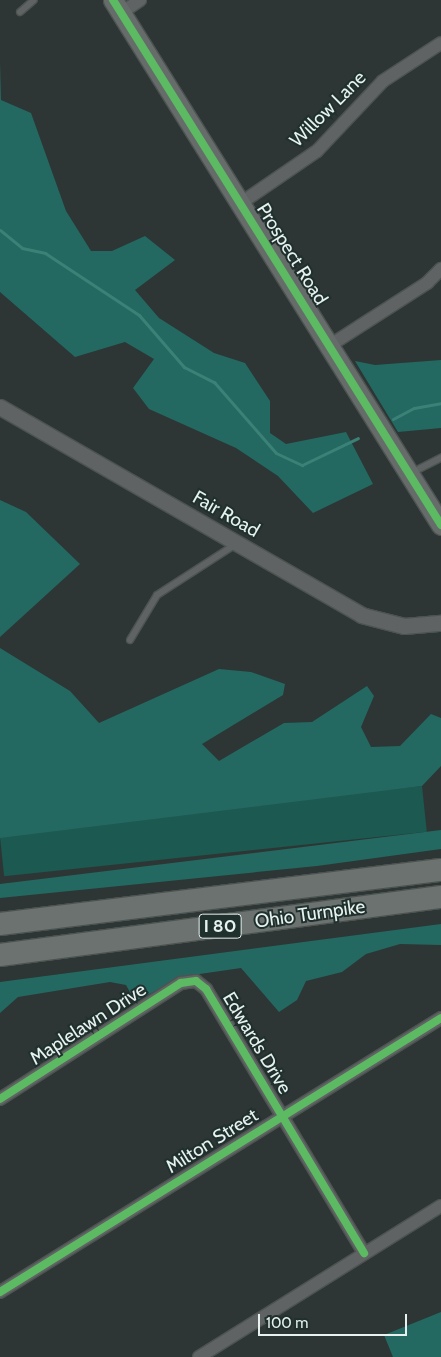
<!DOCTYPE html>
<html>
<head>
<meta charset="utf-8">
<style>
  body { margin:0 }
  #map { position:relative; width:441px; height:1357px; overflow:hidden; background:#2d3634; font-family:Cabin,sans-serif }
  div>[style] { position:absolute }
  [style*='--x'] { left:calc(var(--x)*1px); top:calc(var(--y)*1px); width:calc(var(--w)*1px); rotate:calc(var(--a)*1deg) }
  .green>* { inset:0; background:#1b5951; transform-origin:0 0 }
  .forest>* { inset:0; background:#236961 }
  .stream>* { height:3px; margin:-1.5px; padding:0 1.5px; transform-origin:1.5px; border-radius:1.5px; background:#3b8177 }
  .roads { filter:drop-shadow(1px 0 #4c5351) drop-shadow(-1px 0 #4c5351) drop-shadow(0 1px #4c5351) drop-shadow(0 -1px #4c5351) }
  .service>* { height:6px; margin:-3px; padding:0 3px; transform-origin:3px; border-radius:3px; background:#606363 }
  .minor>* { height:12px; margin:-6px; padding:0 6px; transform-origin:6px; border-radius:6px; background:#606363 }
  .tertiary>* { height:15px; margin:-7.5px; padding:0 7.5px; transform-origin:7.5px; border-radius:7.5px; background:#606363 }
  .primary>* { height:19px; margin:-9.5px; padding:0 9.5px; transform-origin:9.5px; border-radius:9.5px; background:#666c6a }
  .motorway>* { height:22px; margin:-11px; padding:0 11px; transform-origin:11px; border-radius:11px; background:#6c7270 }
  .cycleway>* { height:8px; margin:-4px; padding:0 4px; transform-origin:4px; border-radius:4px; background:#5cba63 }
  span { translate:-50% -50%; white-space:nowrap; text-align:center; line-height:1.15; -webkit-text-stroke:4px #1f302d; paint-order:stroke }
  .shield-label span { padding:1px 4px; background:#1f302d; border:1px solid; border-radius:4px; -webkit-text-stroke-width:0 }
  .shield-label { font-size:18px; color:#e7f2f0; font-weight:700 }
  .street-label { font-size:19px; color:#e7f2f0 }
  .scale { position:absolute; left:258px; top:1314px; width:149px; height:22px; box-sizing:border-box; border:2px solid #e7f2f0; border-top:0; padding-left:6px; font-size:15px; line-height:18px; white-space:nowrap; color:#e7f2f0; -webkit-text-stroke:4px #1f302d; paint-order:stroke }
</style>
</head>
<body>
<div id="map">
  <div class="green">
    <i style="left:422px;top:786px;width:46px;height:425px;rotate:84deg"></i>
  </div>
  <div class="forest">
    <i style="clip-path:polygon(0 62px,1px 100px,31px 113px,66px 211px,91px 251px,112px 251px,145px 236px,175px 260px,135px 290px,159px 318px,214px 353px,245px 363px,270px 401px,270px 433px,286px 444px,346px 432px,373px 484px,313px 513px,278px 476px,236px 448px,149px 409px,133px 388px,154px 359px,125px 342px,75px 357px,0 292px)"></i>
    <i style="clip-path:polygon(441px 360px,441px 428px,398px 432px,355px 361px,375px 365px)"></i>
    <i style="clip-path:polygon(0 500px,26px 512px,80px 564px,0 637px)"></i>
    <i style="clip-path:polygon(0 648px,70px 691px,99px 723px,219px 669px,251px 672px,285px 684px,283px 695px,202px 744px,219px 761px,284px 723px,312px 722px,367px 686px,374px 696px,361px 727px,371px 747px,400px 746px,431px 714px,441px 718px,441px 766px,422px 786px,0 838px)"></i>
    <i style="clip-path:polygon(441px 830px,441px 849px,317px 866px,0 898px,0 884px)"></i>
    <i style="clip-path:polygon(441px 924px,441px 945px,400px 944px,366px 954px,342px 972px,306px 981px,297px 1000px,279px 1012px,241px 968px,186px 976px,135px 1001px,126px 985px,110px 982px,18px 997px,0 1013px,0 982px)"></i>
    <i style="clip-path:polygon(441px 1312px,441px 1357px,393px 1357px,384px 1335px)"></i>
  </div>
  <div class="stream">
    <i style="--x:0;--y:230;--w:28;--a:39"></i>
    <i style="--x:22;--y:248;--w:24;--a:12"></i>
    <i style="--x:45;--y:253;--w:113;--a:33.4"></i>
    <i style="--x:139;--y:315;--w:69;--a:49.1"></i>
    <i style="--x:184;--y:367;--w:34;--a:27"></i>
    <i style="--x:214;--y:382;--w:94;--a:48.9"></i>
    <i style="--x:276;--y:453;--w:29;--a:25"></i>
    <i style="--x:302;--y:465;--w:62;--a:-25.7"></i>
    <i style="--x:393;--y:419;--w:24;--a:-28"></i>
    <i style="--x:414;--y:408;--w:27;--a:-10"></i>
  </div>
  <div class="roads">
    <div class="service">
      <i style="--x:20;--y:12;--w:18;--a:-41"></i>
      <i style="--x:411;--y:473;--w:34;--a:-27"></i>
      <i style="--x:130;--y:640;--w:52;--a:-59"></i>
      <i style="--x:157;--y:595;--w:94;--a:-32.8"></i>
    </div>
    <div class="minor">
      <i style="--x:121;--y:13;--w:23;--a:-34"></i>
      <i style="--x:241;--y:203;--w:92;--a:-34.4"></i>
      <i style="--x:317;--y:151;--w:96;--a:-46.7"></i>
      <i style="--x:383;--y:81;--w:69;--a:-33.2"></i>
      <i style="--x:329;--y:346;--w:117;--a:-32.7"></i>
      <i style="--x:427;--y:283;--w:20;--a:-45"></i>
      <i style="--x:0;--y:1099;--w:215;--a:-32.7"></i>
      <i style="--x:181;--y:983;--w:15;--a:-8"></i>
      <i style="--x:196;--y:981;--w:13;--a:39"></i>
      <i style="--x:206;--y:989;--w:308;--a:59.1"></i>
      <i style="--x:0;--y:1292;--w:519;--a:-31.85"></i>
      <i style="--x:199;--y:1357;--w:285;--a:-32"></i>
    </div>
    <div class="tertiary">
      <i style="--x:0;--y:407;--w:417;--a:29.9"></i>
      <i style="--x:361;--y:615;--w:44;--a:14.3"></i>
      <i style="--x:404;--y:626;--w:37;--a:-5"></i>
    </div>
    <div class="primary">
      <i style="--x:113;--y:0;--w:619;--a:58"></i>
    </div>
    <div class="motorway">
      <i style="--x:0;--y:924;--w:444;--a:-7"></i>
      <i style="--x:0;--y:955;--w:445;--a:-7.5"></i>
    </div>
  </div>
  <div class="cycleway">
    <i style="--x:113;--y:0;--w:619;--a:58"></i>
    <i style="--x:0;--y:1099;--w:215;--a:-32.7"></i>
    <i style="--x:181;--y:983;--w:15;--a:-8"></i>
    <i style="--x:196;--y:981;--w:13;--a:39"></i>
    <i style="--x:206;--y:989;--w:308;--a:59.1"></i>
    <i style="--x:0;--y:1292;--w:519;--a:-31.85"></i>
  </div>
  <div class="shield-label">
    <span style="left:220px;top:926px">I 80</span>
  </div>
  <div class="street-label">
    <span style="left:328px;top:109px;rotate:-45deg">Willow Lane</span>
    <span style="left:292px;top:254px;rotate:58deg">Prospect Road</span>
    <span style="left:226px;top:514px;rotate:30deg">Fair Road</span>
    <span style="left:310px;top:914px;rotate:-8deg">Ohio Turnpike</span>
    <span style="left:88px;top:1024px;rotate:-33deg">Maplelawn Drive</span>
    <span style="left:257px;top:1043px;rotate:59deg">Edwards Drive</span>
    <span style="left:212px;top:1141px;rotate:-32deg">Milton Street</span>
  </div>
  <div class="scale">100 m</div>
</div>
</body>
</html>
